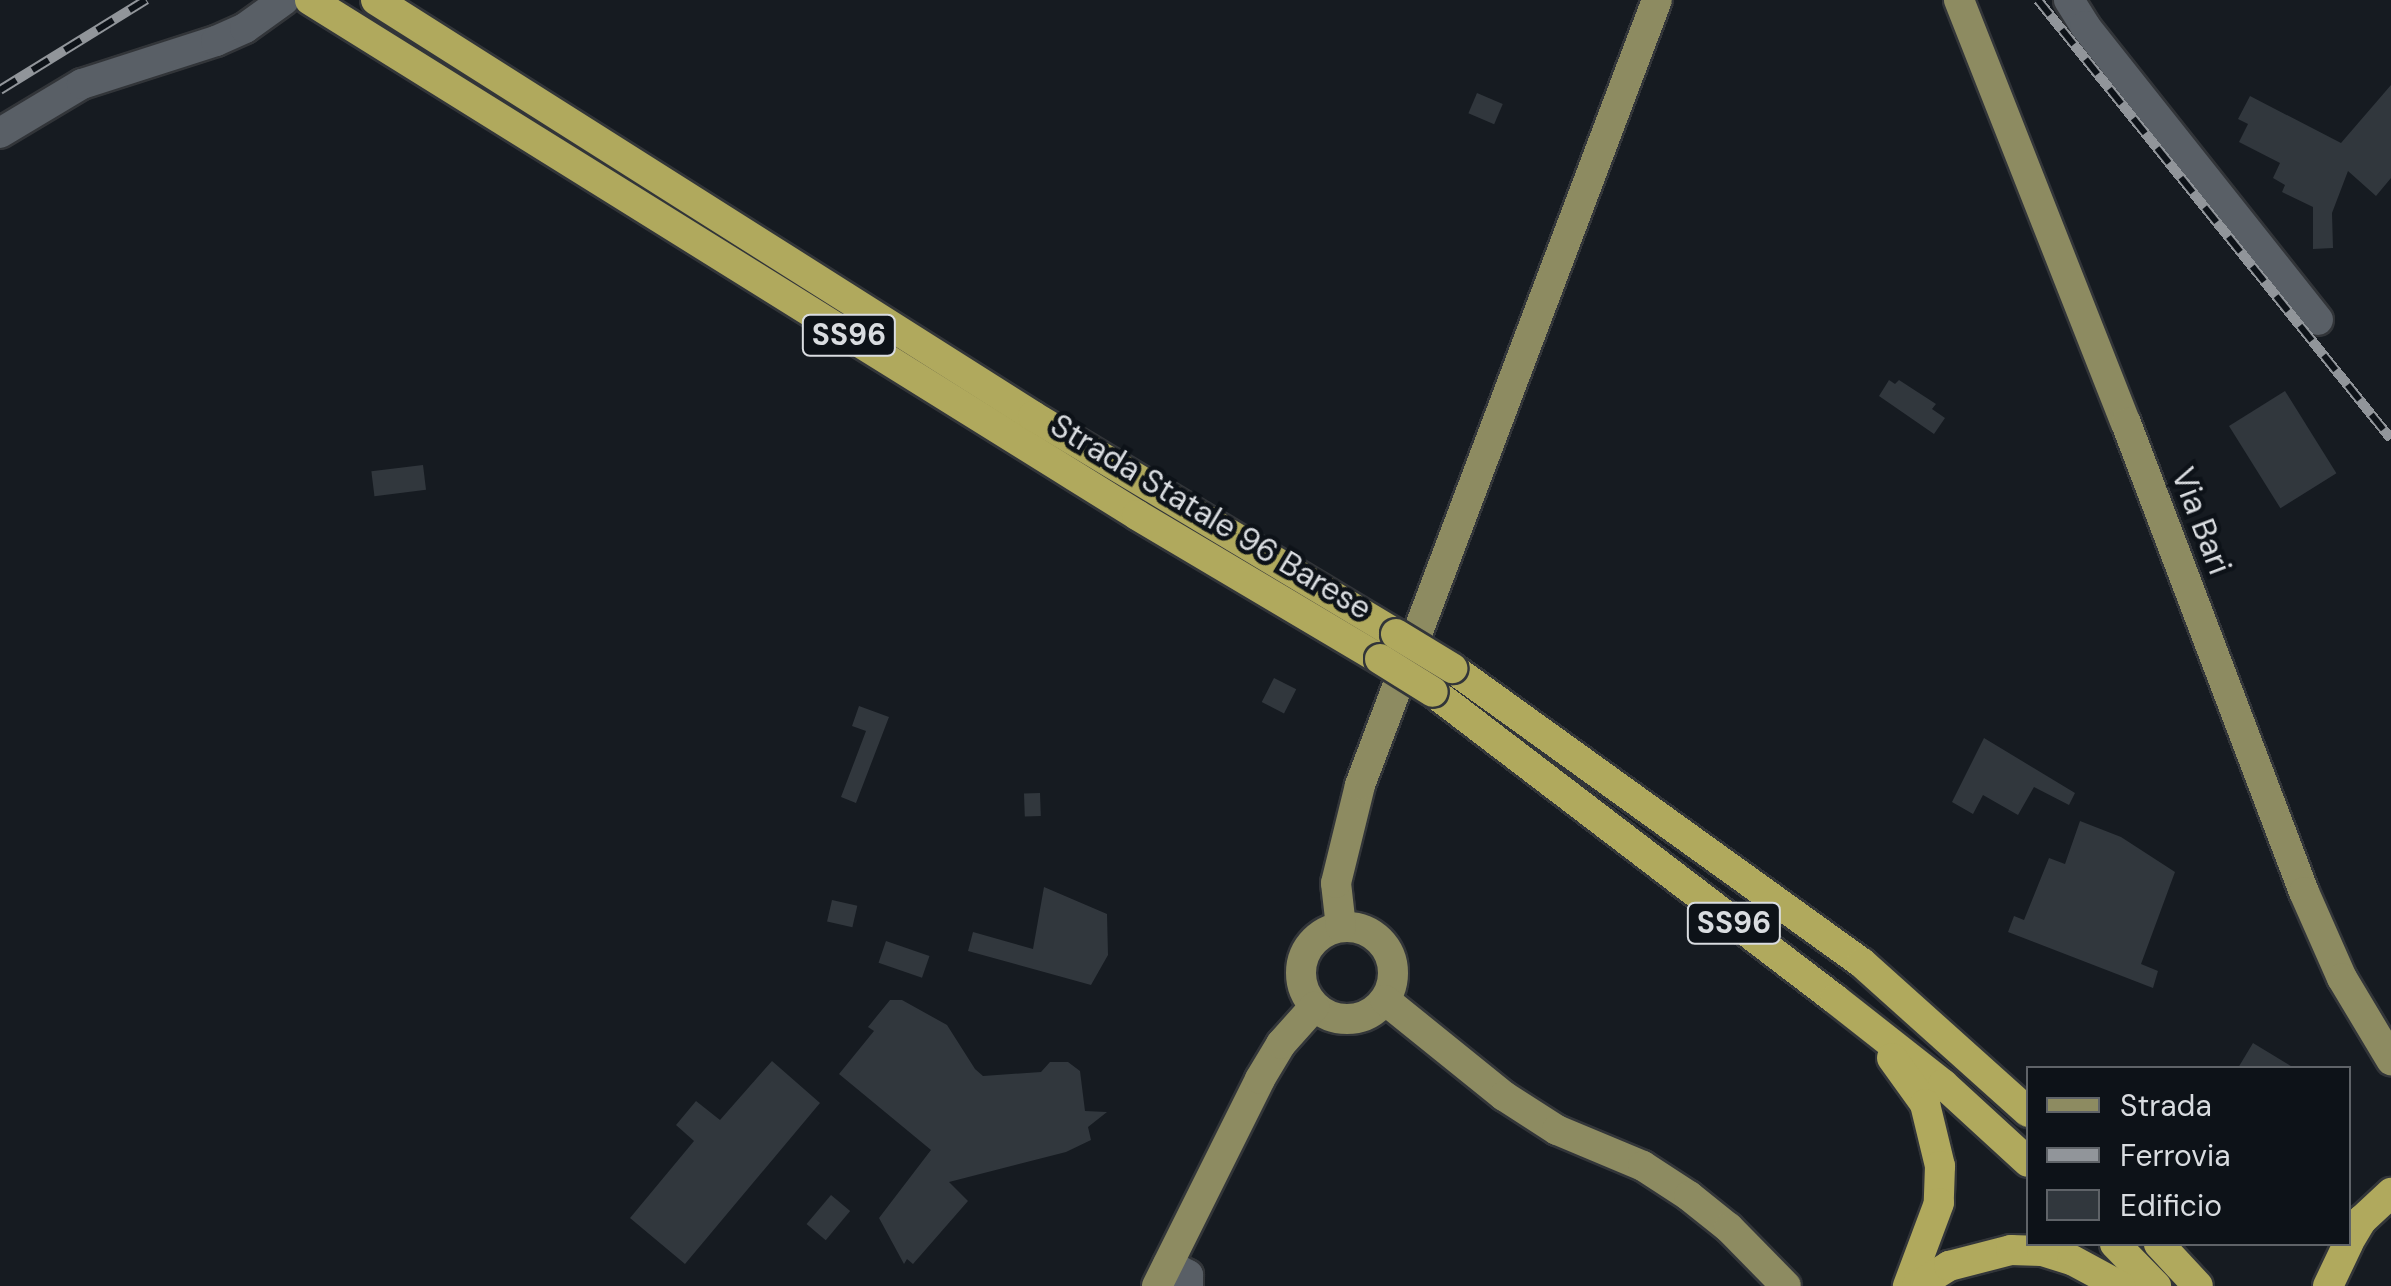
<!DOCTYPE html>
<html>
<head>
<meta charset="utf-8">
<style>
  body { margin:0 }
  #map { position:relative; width:2391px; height:1286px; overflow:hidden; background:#161b21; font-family:"DM Sans",sans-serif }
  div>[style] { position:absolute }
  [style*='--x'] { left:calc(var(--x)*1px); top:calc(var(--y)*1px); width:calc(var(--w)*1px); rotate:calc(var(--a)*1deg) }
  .building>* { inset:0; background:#31373d; transform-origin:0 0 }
  .roads { filter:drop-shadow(2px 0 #323539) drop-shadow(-2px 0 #323539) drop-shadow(0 2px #323539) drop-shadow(0 -2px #323539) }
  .minor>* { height:30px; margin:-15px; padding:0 15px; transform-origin:15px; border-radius:15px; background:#595f66 }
  .major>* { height:30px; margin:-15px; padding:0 15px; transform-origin:15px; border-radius:15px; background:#8d8b61 }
  .major>.ring { margin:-15px; padding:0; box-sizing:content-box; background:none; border:30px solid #8d8b61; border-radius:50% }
  .highway>* { height:30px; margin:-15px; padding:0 15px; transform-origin:15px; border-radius:15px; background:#b0a95d }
  .rail>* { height:10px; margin-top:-5px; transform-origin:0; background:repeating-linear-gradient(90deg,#0d1218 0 19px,#91959a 0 38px); box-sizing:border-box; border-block:2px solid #91959a }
  .bridges { filter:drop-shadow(2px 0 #323539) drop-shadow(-2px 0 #323539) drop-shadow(0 2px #323539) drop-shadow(0 -2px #323539) }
  .highway-bridge>* { height:30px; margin:-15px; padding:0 15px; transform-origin:15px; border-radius:15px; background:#b0a95d }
  span { translate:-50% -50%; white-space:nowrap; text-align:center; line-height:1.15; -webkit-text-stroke:9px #0d1218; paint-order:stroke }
  .shield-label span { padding:2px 8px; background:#0d1218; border:2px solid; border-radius:8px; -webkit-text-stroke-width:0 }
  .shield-label { font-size:30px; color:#d9dce0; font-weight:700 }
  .street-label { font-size:32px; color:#d9dce0 }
  .legend { position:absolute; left:2026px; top:1066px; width:325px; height:180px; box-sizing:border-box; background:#0d1218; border:2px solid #5f6368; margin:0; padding:12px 18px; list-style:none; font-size:30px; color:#d9dce0 }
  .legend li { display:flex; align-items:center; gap:20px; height:50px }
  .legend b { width:50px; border:2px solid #5f6368 }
</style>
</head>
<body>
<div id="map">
  <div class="building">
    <i style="clip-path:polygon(2391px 85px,2391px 178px,2376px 196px,2348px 171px,2332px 213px,2333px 248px,2313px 249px,2313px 207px,2282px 192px,2285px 185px,2273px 178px,2280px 163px,2239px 142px,2248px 124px,2238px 119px,2250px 96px,2341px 143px)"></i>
    <i style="left:1477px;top:93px;width:28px;height:22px;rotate:23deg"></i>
    <i style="clip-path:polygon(1889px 380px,1895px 384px,1899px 380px,1936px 404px,1932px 409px,1945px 418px,1934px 434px,1879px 396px)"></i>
    <i style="left:2285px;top:391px;width:97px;height:66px;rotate:58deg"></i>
    <i style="left:423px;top:465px;width:25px;height:52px;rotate:83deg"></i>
    <i style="left:1274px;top:678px;width:25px;height:27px;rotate:27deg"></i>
    <i style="clip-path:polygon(859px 706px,889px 717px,856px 803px,841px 797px,866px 731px,852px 726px)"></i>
    <i style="clip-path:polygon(1984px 738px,2075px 793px,2069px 805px,2034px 787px,2018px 815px,1983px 795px,1973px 814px,1952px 802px)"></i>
    <i style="left:1040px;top:793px;width:23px;height:16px;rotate:88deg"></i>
    <i style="clip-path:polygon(2080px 821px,2121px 837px,2175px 872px,2141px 964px,2158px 971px,2153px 988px,2008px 932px,2014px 916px,2024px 920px,2049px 858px,2065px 864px)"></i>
    <i style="clip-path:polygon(1044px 887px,1107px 914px,1108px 955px,1091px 985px,968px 951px,973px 932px,1033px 949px)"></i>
    <i style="left:832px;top:900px;width:26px;height:22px;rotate:13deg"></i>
    <i style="left:886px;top:941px;width:46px;height:23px;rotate:19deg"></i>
    <i style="clip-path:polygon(890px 1000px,902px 1000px,947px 1025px,975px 1069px,983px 1076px,1041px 1072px,1050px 1062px,1068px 1062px,1080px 1071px,1085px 1111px,1107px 1112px,1088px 1127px,1091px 1140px,1066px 1152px,949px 1182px,968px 1201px,913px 1264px,907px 1259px,904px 1264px,879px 1218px,931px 1150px,839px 1074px,874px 1031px,868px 1027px)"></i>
    <i style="clip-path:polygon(2253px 1043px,2294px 1068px,2238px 1068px)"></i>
    <i style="clip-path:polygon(772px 1061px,820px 1103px,685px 1264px,630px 1218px,694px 1141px,676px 1125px,696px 1101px,720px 1120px)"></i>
    <i style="left:831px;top:1195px;width:25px;height:38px;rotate:40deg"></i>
  </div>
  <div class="roads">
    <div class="minor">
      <i style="--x:2069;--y:0;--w:31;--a:58"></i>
      <i style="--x:2085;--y:26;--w:375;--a:51.6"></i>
      <i style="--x:0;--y:133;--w:96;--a:-30.9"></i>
      <i style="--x:82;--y:84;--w:141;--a:-17.8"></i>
      <i style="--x:216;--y:41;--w:32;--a:-24"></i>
      <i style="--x:245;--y:28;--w:48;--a:-35.7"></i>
      <i style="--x:1168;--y:1264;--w:23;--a:29"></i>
      <i style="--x:1188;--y:1275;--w:11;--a:90"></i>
    </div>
    <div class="major">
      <i style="--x:1959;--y:0;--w:455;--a:68.5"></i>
      <i style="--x:2126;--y:423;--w:502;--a:69.22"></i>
      <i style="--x:2304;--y:892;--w:94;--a:66.2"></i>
      <i style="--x:2342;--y:978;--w:96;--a:59.1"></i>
      <i class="ring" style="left:1301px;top:927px;width:62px;height:62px"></i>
      <i style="--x:1341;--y:927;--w:44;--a:-96.5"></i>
      <i style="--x:1336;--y:883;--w:101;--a:-76.2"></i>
      <i style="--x:1360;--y:785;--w:839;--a:-69.28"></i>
      <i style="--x:1385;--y:1000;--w:153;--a:38.9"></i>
      <i style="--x:1504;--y:1096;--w:63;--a:32.7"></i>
      <i style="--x:1557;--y:1130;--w:93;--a:22.7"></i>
      <i style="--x:1643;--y:1166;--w:55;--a:33.1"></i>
      <i style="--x:1689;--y:1196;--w:51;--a:38.7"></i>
      <i style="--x:1729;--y:1228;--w:81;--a:45.5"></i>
      <i style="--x:1157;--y:1286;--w:231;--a:-63.5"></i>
      <i style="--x:1260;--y:1079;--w:41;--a:-59"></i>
      <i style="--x:1281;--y:1044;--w:50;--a:-48.3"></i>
    </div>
    <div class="highway">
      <i style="--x:310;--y:0;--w:974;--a:31.91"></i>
      <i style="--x:1137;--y:515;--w:282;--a:30.7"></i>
      <i style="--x:376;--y:0;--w:778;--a:32.34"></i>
      <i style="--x:1033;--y:416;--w:423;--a:31"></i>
      <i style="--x:1452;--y:668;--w:505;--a:35.74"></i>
      <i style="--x:1862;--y:963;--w:223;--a:41.9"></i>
      <i style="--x:1433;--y:692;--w:506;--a:37.37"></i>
      <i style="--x:1835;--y:999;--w:137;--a:38.2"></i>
      <i style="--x:1943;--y:1084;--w:115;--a:42.5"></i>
      <i style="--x:1892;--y:1058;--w:57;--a:54.3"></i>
      <i style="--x:1925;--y:1104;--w:64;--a:76.4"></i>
      <i style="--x:1940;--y:1166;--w:37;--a:92"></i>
      <i style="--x:1939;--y:1203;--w:89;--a:110.5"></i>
      <i style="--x:2348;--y:1243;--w:27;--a:-59"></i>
      <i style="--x:2362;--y:1220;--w:40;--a:-43"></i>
      <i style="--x:2115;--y:1244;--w:59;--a:45.7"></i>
      <i style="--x:2159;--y:1244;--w:57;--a:47.1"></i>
      <i style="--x:1917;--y:1286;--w:38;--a:-32"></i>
      <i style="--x:1949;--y:1266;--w:64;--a:-14.5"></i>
      <i style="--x:2011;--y:1250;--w:31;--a:2"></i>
      <i style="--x:2042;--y:1251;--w:31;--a:17"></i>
      <i style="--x:2072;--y:1260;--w:55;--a:28.4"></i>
      <i style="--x:2328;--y:1286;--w:47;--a:-64.5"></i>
    </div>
  </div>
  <div class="rail">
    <i style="--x:2038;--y:0;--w:563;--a:51.2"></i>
    <i style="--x:0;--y:90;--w:172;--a:-31.7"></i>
  </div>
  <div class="bridges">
    <div class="highway-bridge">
      <i style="--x:1396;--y:634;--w:66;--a:31.3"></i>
      <i style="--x:1380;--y:659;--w:62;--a:31.9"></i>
    </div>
  </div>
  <div class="shield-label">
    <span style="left:849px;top:335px">SS96</span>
    <span style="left:1734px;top:923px">SS96</span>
  </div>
  <div class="street-label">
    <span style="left:1211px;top:517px;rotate:31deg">Strada Statale 96 Barese</span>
    <span style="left:2201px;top:521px;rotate:69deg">Via Bari</span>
  </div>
  <ul class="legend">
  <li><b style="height:12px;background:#8d8b61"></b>Strada</li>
  <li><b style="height:12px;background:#91959a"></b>Ferrovia</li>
  <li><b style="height:28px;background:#31373d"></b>Edificio</li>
  </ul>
</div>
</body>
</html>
